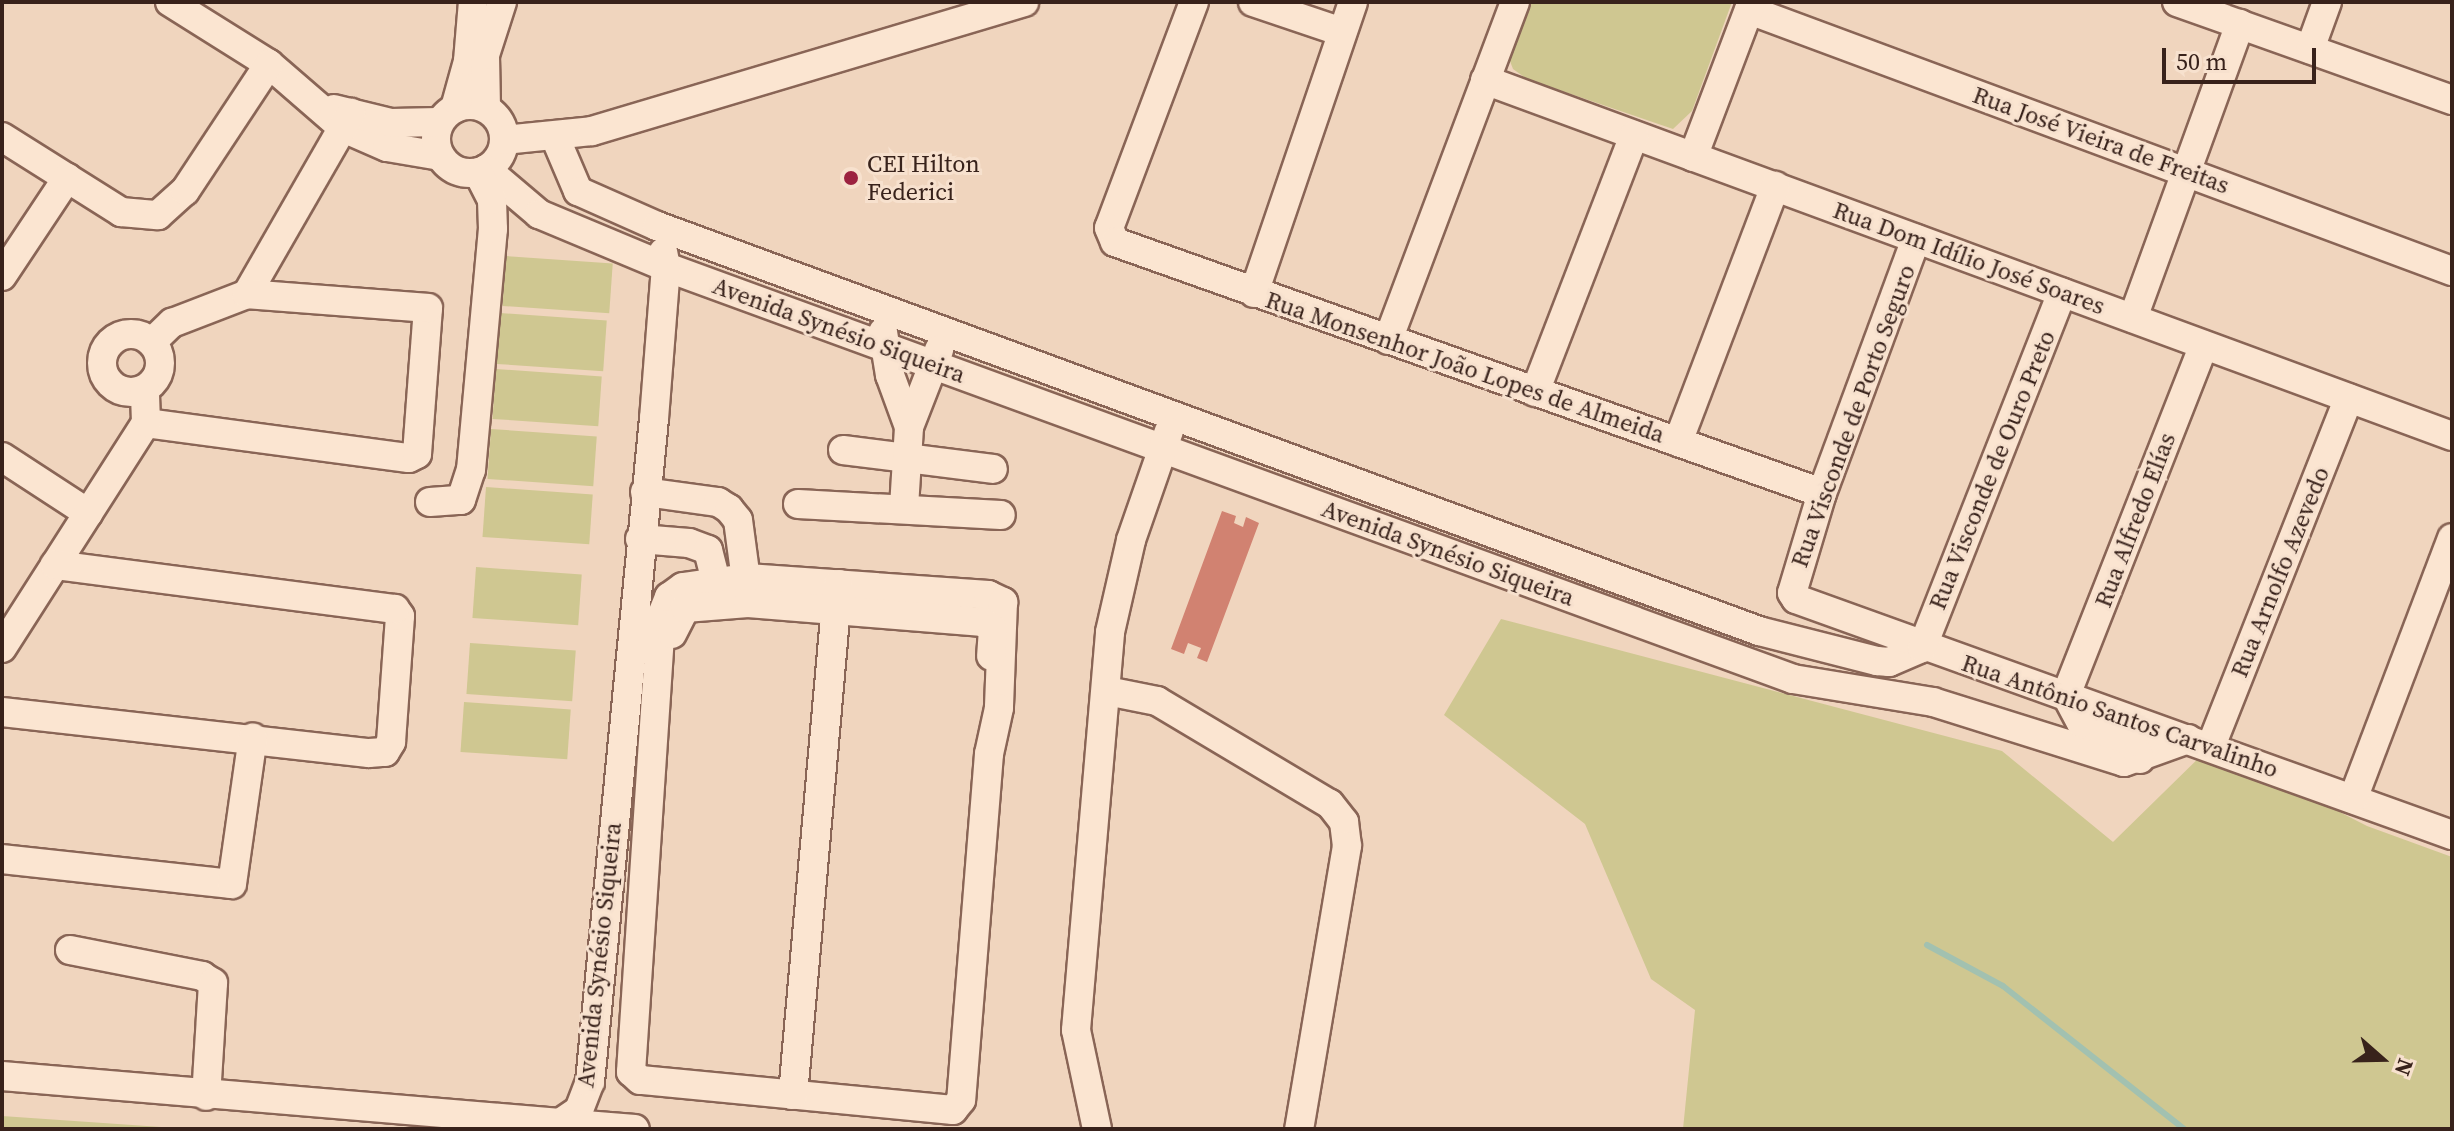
<!DOCTYPE html>
<html>
<head>
<meta charset="utf-8">
<style>
  body { margin:0 }
  #map { position:relative; width:2454px; height:1131px; overflow:hidden; background:#f0d5be; font-family:"Source Serif 4",serif }
  div>[style] { position:absolute }
  [style*='--x'] { left:calc(var(--x)*1px); top:calc(var(--y)*1px); width:calc(var(--w)*1px); rotate:calc(var(--a)*1deg) }
  .green>* { inset:0; background:#cfc791; transform-origin:0 0 }
  .stream>* { height:6px; margin:-3px; padding:0 3px; transform-origin:3px; border-radius:3px; background:#a2c1b0 }
  .building>* { inset:0; background:#d18271 }
  .roads { filter:drop-shadow(2px 0 #896556) drop-shadow(-2px 0 #896556) drop-shadow(0 2px #896556) drop-shadow(0 -2px #896556) }
  .minor>* { height:28px; margin:-14px; padding:0 14px; transform-origin:14px; border-radius:14px; background:#fbe5d1 }
  .minor>.ring { margin:-14px; padding:0; box-sizing:content-box; background:none; border:28px solid #fbe5d1; border-radius:50% }
  .dots>* { width:22px; height:22px; translate:-50% -50%; box-sizing:border-box; border:4px solid #f7e1ce; border-radius:50% }
  span { translate:-50% -50%; white-space:nowrap; text-align:center; line-height:1.15; -webkit-text-stroke:6px #f7e1ce; paint-order:stroke }
  .street-label { font-size:24px; color:#38221b }
  .poi-label { font-size:24px; color:#38221b }
  .left { translate:0 -50%; text-align:left }
  .frame { position:absolute; inset:0; border:4px solid #38221b; pointer-events:none }
  .north { position:absolute; left:2342px; top:1019px; width:80px; height:80px; -webkit-text-stroke:6px #f7e1ce; paint-order:stroke; rotate:110deg; font-size:22px; font-weight:700; line-height:32px; text-align:center; color:#38221b }
  .north::after { content:''; display:block; margin:auto; width:28px; height:36px; background:#38221b; clip-path:polygon(50% 0,100% 100%,50% 72%,0 100%) }
  .scale { position:absolute; left:2162px; top:48px; width:154px; height:36px; box-sizing:border-box; border:4px solid #38221b; border-top:0; padding-left:10px; font-size:24px; line-height:28px; white-space:nowrap; color:#38221b; -webkit-text-stroke:6px #f7e1ce; paint-order:stroke }
</style>
</head>
<body>
<div id="map">
  <div class="green">
    <i style="clip-path:polygon(1529px 2px,1732px 2px,1692px 111px,1673px 129px,1527px 79px,1513px 69px,1508px 56px)"></i>
    <i style="left:506px;top:256px;width:107px;height:50px;rotate:4deg"></i>
    <i style="left:500px;top:313px;width:107px;height:51px;rotate:4deg"></i>
    <i style="left:496px;top:369px;width:106px;height:50px;rotate:4deg"></i>
    <i style="left:491px;top:429px;width:106px;height:50px;rotate:4deg"></i>
    <i style="left:486px;top:487px;width:107px;height:50px;rotate:4deg"></i>
    <i style="left:476px;top:567px;width:106px;height:51px;rotate:4deg"></i>
    <i style="clip-path:polygon(1501px 619px,2002px 751px,2113px 842px,2211px 746px,2367px 826px,2452px 857px,2452px 1129px,1683px 1129px,1695px 1010px,1651px 979px,1585px 824px,1444px 715px)"></i>
    <i style="left:470px;top:643px;width:106px;height:51px;rotate:4deg"></i>
    <i style="left:464px;top:702px;width:107px;height:50px;rotate:4deg"></i>
    <i style="clip-path:polygon(2px 1116px,190px 1129px,2px 1129px)"></i>
  </div>
  <div class="stream">
    <i style="--x:1927;--y:945;--w:86;--a:28.3"></i>
    <i style="--x:2003;--y:986;--w:231;--a:38.3"></i>
  </div>
  <div class="building">
    <i style="clip-path:polygon(1222px 511px,1236px 516px,1234px 523px,1243px 527px,1246px 517px,1259px 523px,1207px 662px,1197px 658px,1201px 648px,1188px 643px,1184px 654px,1171px 649px)"></i>
  </div>
  <div class="roads">
    <div class="minor">
      <i style="--x:170;--y:2;--w:117;--a:32.1"></i>
      <i style="--x:269;--y:64;--w:98;--a:40.9"></i>
      <i style="--x:343;--y:128;--w:48;--a:23.4"></i>
      <i style="--x:387;--y:147;--w:54;--a:9.6"></i>
      <i style="--x:1194;--y:2;--w:241;--a:110.6"></i>
      <i style="--x:1109;--y:228;--w:15;--a:67"></i>
      <i style="--x:1115;--y:242;--w:750;--a:19.55"></i>
      <i style="--x:1253;--y:2;--w:94;--a:18.6"></i>
      <i style="--x:2177;--y:2;--w:292;--a:19.6"></i>
      <i style="--x:1749;--y:10;--w:750;--a:20.37"></i>
      <i style="--x:2310;--y:49;--w:50;--a:-70.1"></i>
      <i style="--x:1485;--y:80;--w:1030;--a:20.21"></i>
      <i class="ring" style="left:436px;top:105px;width:40px;height:40px"></i>
      <i style="--x:455;--y:108;--w:49;--a:-74.5"></i>
      <i style="--x:468;--y:61;--w:59;--a:-85.2"></i>
      <i style="--x:486;--y:108;--w:53;--a:-91.1"></i>
      <i style="--x:485;--y:55;--w:56;--a:-72.2"></i>
      <i style="--x:334;--y:109;--w:59;--a:13.8"></i>
      <i style="--x:391;--y:123;--w:48;--a:-1.2"></i>
      <i style="--x:2;--y:137;--w:141;--a:32.2"></i>
      <i style="--x:121;--y:212;--w:37;--a:5"></i>
      <i style="--x:158;--y:215;--w:36;--a:-42"></i>
      <i style="--x:185;--y:191;--w:152;--a:-56.5"></i>
      <i style="--x:555;--y:137;--w:59;--a:66.9"></i>
      <i style="--x:578;--y:191;--w:86;--a:23.9"></i>
      <i style="--x:657;--y:226;--w:1174;--a:20.18"></i>
      <i style="--x:1759;--y:631;--w:122;--a:14.3"></i>
      <i style="--x:1877;--y:661;--w:12;--a:5"></i>
      <i style="--x:1889;--y:662;--w:36;--a:-23"></i>
      <i style="--x:504;--y:140;--w:88;--a:-5.8"></i>
      <i style="--x:592;--y:131;--w:451;--a:-16.6"></i>
      <i style="--x:1693;--y:157;--w:166;--a:-69.2"></i>
      <i style="--x:486;--y:169;--w:70;--a:40.3"></i>
      <i style="--x:539;--y:214;--w:138;--a:22.7"></i>
      <i style="--x:666;--y:267;--w:1200;--a:20.08"></i>
      <i style="--x:1793;--y:679;--w:142;--a:9.3"></i>
      <i style="--x:1933;--y:702;--w:200;--a:17.4"></i>
      <i style="--x:2124;--y:762;--w:68;--a:-19.8"></i>
      <i style="--x:1916;--y:239;--w:271;--a:110.3"></i>
      <i style="--x:1822;--y:493;--w:104;--a:106.7"></i>
      <i style="--x:1792;--y:593;--w:7;--a:56"></i>
      <i style="--x:1796;--y:599;--w:697;--a:19.79"></i>
      <i style="--x:2;--y:276;--w:118;--a:-56.4"></i>
      <i style="--x:1254;--y:293;--w:307;--a:-71.2"></i>
      <i style="--x:2133;--y:318;--w:313;--a:-70"></i>
      <i style="--x:883;--y:332;--w:44;--a:80.8"></i>
      <i style="--x:890;--y:375;--w:55;--a:69.9"></i>
      <i class="ring" style="left:102px;top:334px;width:30px;height:30px"></i>
      <i style="--x:1388;--y:340;--w:361;--a:-69.4"></i>
      <i style="--x:152;--y:342;--w:28;--a:-44"></i>
      <i style="--x:172;--y:323;--w:80;--a:-21.1"></i>
      <i style="--x:247;--y:294;--w:209;--a:-60.1"></i>
      <i style="--x:1535;--y:392;--w:275;--a:-68.9"></i>
      <i style="--x:146;--y:423;--w:265;--a:7.6"></i>
      <i style="--x:409;--y:458;--w:9;--a:-27"></i>
      <i style="--x:417;--y:454;--w:146;--a:-85.7"></i>
      <i style="--x:428;--y:308;--w:182;--a:-175.6"></i>
      <i style="--x:1678;--y:442;--w:274;--a:-69.2"></i>
      <i style="--x:843;--y:450;--w:151;--a:7.2"></i>
      <i style="--x:2;--y:457;--w:103;--a:33.1"></i>
      <i style="--x:645;--y:492;--w:74;--a:7.8"></i>
      <i style="--x:718;--y:502;--w:13;--a:32"></i>
      <i style="--x:729;--y:509;--w:14;--a:51"></i>
      <i style="--x:738;--y:520;--w:76;--a:82.4"></i>
      <i style="--x:430;--y:502;--w:31;--a:-4"></i>
      <i style="--x:461;--y:500;--w:32;--a:-72"></i>
      <i style="--x:471;--y:470;--w:242;--a:-84.8"></i>
      <i style="--x:493;--y:229;--w:29;--a:-92"></i>
      <i style="--x:492;--y:200;--w:31;--a:-117"></i>
      <i style="--x:798;--y:504;--w:203;--a:3.1"></i>
      <i style="--x:904;--y:507;--w:80;--a:-86.4"></i>
      <i style="--x:909;--y:427;--w:83;--a:-68.7"></i>
      <i style="--x:640;--y:539;--w:49;--a:4.7"></i>
      <i style="--x:689;--y:543;--w:20;--a:20"></i>
      <i style="--x:708;--y:550;--w:49;--a:75.7"></i>
      <i style="--x:747;--y:578;--w:242;--a:4"></i>
      <i style="--x:988;--y:595;--w:17;--a:25"></i>
      <i style="--x:1003;--y:602;--w:106;--a:92.2"></i>
      <i style="--x:999;--y:708;--w:47;--a:102.3"></i>
      <i style="--x:989;--y:754;--w:347;--a:94.6"></i>
      <i style="--x:961;--y:1100;--w:13;--a:129"></i>
      <i style="--x:953;--y:1110;--w:314;--a:-174.5"></i>
      <i style="--x:640;--y:1080;--w:12;--a:-138"></i>
      <i style="--x:631;--y:1072;--w:456;--a:-86.2"></i>
      <i style="--x:661;--y:617;--w:22;--a:-68"></i>
      <i style="--x:669;--y:597;--w:17;--a:-36"></i>
      <i style="--x:683;--y:587;--w:65;--a:-8"></i>
      <i style="--x:672;--y:634;--w:29;--a:-63"></i>
      <i style="--x:685;--y:608;--w:63;--a:-4.5"></i>
      <i style="--x:748;--y:603;--w:236;--a:4.6"></i>
      <i style="--x:983;--y:622;--w:12;--a:35"></i>
      <i style="--x:993;--y:629;--w:27;--a:94"></i>
      <i style="--x:2;--y:648;--w:267;--a:-57.4"></i>
      <i style="--x:146;--y:423;--w:34;--a:-92"></i>
      <i style="--x:1922;--y:648;--w:382;--a:-68.5"></i>
      <i style="--x:1107;--y:691;--w:51;--a:11.3"></i>
      <i style="--x:1157;--y:701;--w:201;--a:30.8"></i>
      <i style="--x:1330;--y:804;--w:23;--a:52"></i>
      <i style="--x:1344;--y:822;--w:24;--a:83"></i>
      <i style="--x:1347;--y:846;--w:287;--a:99.6"></i>
      <i style="--x:2;--y:712;--w:369;--a:6.4"></i>
      <i style="--x:369;--y:753;--w:16;--a:-4"></i>
      <i style="--x:385;--y:752;--w:12;--a:-59"></i>
      <i style="--x:391;--y:742;--w:126;--a:-85.9"></i>
      <i style="--x:400;--y:616;--w:9;--a:-126"></i>
      <i style="--x:395;--y:609;--w:343;--a:-172.6"></i>
      <i style="--x:2211;--y:746;--w:374;--a:-68.4"></i>
      <i style="--x:2140;--y:759;--w:18;--a:-112"></i>
      <i style="--x:2133;--y:742;--w:55;--a:-159.9"></i>
      <i style="--x:2081;--y:723;--w:32;--a:-118"></i>
      <i style="--x:2066;--y:695;--w:376;--a:-68.5"></i>
      <i style="--x:2353;--y:799;--w:279;--a:-69.2"></i>
      <i style="--x:2;--y:859;--w:231;--a:6.2"></i>
      <i style="--x:232;--y:884;--w:148;--a:-81.9"></i>
      <i style="--x:70;--y:950;--w:135;--a:11.1"></i>
      <i style="--x:202;--y:976;--w:13;--a:32"></i>
      <i style="--x:213;--y:983;--w:113;--a:93.5"></i>
      <i style="--x:2;--y:1076;--w:560;--a:4.81"></i>
      <i style="--x:560;--y:1123;--w:23;--a:-34"></i>
      <i style="--x:579;--y:1110;--w:30;--a:-69"></i>
      <i style="--x:590;--y:1082;--w:666;--a:-84.49"></i>
      <i style="--x:654;--y:419;--w:152;--a:-85.5"></i>
      <i style="--x:666;--y:267;--w:15;--a:-101"></i>
      <i style="--x:793;--y:1095;--w:513;--a:-84.97"></i>
      <i style="--x:560;--y:1123;--w:75;--a:4.6"></i>
      <i style="--x:1097;--y:1129;--w:101;--a:-102"></i>
      <i style="--x:1076;--y:1030;--w:399;--a:-85.1"></i>
      <i style="--x:1110;--y:632;--w:94;--a:-77.1"></i>
      <i style="--x:1131;--y:540;--w:115;--a:-70.8"></i>
    </div>
  </div>
  <div class="dots">
    <i style="left:851px;top:178px;background:#9c2240"></i>
  </div>
  <div class="street-label">
    <span style="left:2101px;top:140px;rotate:20deg">Rua José Vieira de Freitas</span>
    <span style="left:1969px;top:258px;rotate:20deg">Rua Dom Idílio José Soares</span>
    <span style="left:839px;top:330px;rotate:20deg">Avenida Synésio Siqueira</span>
    <span style="left:1465px;top:367px;rotate:19deg">Rua Monsenhor João Lopes de Almeida</span>
    <span style="left:1853px;top:416px;rotate:-70deg">Rua Visconde de Porto Seguro</span>
    <span style="left:1992px;top:470px;rotate:-68deg">Rua Visconde de Ouro Preto</span>
    <span style="left:2135px;top:520px;rotate:-69deg">Rua Alfredo Elías</span>
    <span style="left:1448px;top:553px;rotate:20deg">Avenida Synésio Siqueira</span>
    <span style="left:2280px;top:572px;rotate:-68deg">Rua Arnolfo Azevedo</span>
    <span style="left:2120px;top:716px;rotate:19deg">Rua Antônio Santos Carvalinho</span>
    <span style="left:599px;top:955px;rotate:-84deg">Avenida Synésio Siqueira</span>
  </div>
  <div class="poi-label">
    <span class="left" style="left:867px;top:178px">CEI Hilton<br>Federici</span>
  </div>
  <div class="frame"></div>
  <div class="north">N</div>
  <div class="scale">50 m</div>
</div>
</body>
</html>
